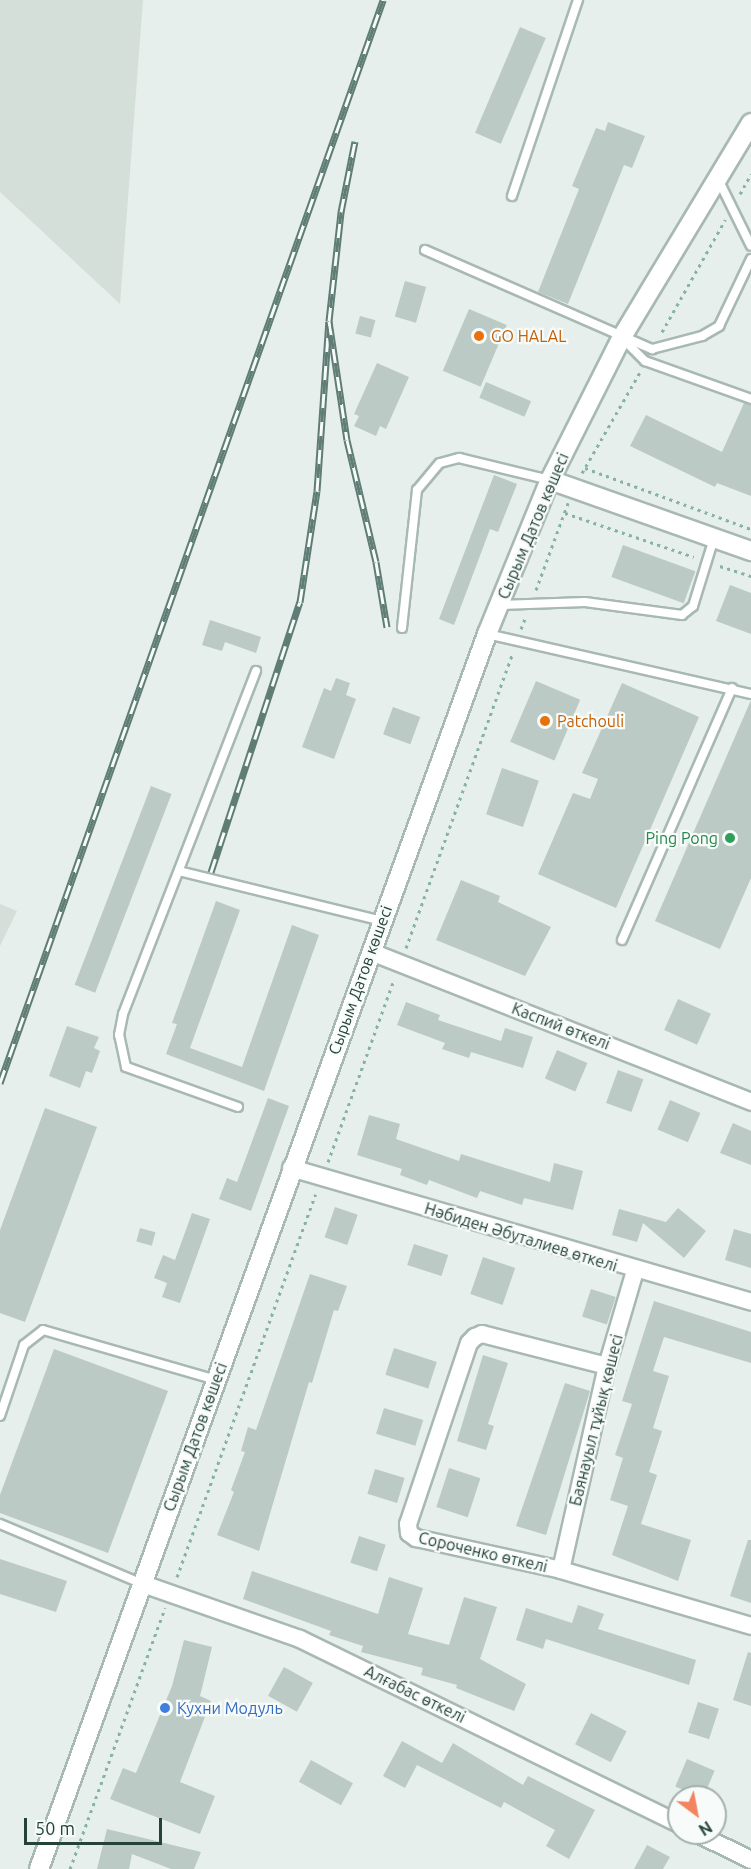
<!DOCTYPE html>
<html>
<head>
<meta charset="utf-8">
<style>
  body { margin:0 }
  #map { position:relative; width:751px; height:1869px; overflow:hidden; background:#e6efeb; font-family:Ubuntu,sans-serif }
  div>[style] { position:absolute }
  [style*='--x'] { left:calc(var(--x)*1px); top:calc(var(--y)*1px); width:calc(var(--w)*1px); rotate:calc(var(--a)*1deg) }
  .built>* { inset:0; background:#d4dfda }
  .building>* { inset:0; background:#bbcac4; transform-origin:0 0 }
  .path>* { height:3px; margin-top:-1.5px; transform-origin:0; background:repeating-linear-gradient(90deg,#86b3a5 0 3px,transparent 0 7.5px) }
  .roads { filter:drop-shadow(2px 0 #a8b8b2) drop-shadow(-2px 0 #a8b8b2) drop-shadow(0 2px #a8b8b2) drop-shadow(0 -2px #a8b8b2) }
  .service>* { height:8px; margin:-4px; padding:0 4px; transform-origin:4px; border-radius:4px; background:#fff }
  .minor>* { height:16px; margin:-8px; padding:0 8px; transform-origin:8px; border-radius:8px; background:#fff }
  .secondary>* { height:18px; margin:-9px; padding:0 9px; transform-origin:9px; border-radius:9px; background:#fff }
  .rail>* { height:7px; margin-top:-3.5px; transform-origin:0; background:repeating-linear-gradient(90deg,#f7fbf9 0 14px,#5f7d75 0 28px); box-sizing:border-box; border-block:2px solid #5f7d75 }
  .dots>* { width:16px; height:16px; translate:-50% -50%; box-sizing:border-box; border:3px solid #f7fbf9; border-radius:50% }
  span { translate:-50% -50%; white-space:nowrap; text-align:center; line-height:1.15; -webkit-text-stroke:4.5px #f7fbf9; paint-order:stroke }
  .food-label { font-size:16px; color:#c56008 }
  .left { translate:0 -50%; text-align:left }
  .street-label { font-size:16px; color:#24423a }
  .leisure-label { font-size:16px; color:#27864d }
  .right { translate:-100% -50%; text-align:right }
  .shop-label { font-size:16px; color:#366cbe }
  .north { position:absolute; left:667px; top:1785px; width:60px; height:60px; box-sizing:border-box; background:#f7fbf9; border:2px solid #a3b1ad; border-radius:50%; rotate:148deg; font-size:16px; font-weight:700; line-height:24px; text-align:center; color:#24423a }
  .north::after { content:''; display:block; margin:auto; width:21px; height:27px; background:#f4845f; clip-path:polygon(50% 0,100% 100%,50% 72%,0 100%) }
  .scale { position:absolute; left:24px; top:1818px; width:138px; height:27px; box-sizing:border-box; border:3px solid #24423a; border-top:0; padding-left:8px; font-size:18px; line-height:21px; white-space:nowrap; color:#24423a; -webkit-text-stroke:4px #f7fbf9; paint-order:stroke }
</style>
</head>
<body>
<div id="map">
  <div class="built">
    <i style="clip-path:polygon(0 0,143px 0,120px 304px,0 192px)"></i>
    <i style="clip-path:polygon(0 904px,17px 911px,0 946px)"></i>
  </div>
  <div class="building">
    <i style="left:520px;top:27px;width:28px;height:115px;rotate:23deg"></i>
    <i style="clip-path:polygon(608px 122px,645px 136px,632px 168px,624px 165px,568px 304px,538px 292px,579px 189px,572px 186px,596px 128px,605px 131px)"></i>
    <i style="left:405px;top:281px;width:22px;height:37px;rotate:16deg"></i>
    <i style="left:469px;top:309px;width:41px;height:67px;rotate:23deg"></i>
    <i style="left:360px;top:316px;width:16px;height:18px;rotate:15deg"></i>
    <i style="clip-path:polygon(377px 363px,409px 377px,386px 429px,380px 426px,376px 436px,354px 426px,359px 416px,354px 414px)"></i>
    <i style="left:486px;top:382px;width:49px;height:17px;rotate:23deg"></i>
    <i style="clip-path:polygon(744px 403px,751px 405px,751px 496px,717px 483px,715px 487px,630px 446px,646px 415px,722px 452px)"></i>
    <i style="clip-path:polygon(494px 475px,517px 484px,498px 532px,490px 529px,454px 625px,439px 619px)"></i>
    <i style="left:623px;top:545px;width:77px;height:34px;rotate:20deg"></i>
    <i style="clip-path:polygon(730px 585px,751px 593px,751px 634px,716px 621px)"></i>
    <i style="clip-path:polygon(210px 620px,261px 637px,256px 653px,225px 642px,222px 651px,202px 645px)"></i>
    <i style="clip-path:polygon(336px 678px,350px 683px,346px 695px,356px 699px,334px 759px,302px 747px,324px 688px,331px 691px)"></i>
    <i style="left:536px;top:681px;width:48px;height:66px;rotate:23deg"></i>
    <i style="clip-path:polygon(622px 683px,699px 717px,616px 908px,538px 874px,573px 793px,590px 799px,598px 779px,582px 773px)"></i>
    <i style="clip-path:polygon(751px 700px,751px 878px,720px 949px,655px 921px)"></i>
    <i style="left:393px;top:707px;width:29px;height:29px;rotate:20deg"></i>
    <i style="left:502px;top:768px;width:39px;height:49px;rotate:19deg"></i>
    <i style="left:151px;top:786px;width:22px;height:213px;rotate:21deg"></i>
    <i style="clip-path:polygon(461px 880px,500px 896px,498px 902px,551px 927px,525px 976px,436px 940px)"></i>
    <i style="clip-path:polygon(216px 901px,240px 910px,190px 1048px,242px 1067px,292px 925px,319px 935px,264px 1091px,166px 1054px,177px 1024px,172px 1023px)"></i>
    <i style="left:678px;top:999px;width:36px;height:34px;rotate:24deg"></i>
    <i style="clip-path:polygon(406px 1002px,440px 1015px,438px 1020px,501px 1041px,505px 1028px,533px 1037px,523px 1068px,471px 1052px,469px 1058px,442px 1049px,445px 1043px,397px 1025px)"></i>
    <i style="clip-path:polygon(67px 1026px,99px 1037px,94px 1048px,100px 1051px,92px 1073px,86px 1071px,80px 1088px,49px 1076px)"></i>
    <i style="left:557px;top:1050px;width:33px;height:31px;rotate:23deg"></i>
    <i style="left:618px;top:1070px;width:27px;height:35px;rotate:20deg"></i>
    <i style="clip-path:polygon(268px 1098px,289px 1106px,251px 1211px,219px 1199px,227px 1178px,237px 1182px)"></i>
    <i style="left:670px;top:1100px;width:33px;height:32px;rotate:23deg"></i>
    <i style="clip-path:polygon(45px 1108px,97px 1127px,25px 1322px,0 1313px,0 1230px)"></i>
    <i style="clip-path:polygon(369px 1115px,400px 1124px,396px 1139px,459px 1161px,461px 1154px,550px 1182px,554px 1163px,583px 1171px,573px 1210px,524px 1198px,522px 1205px,480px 1191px,477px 1198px,429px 1180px,427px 1185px,400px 1175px,402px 1169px,357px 1155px)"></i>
    <i style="clip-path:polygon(733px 1123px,751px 1131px,751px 1165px,720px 1153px)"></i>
    <i style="left:335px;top:1207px;width:24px;height:32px;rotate:19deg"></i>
    <i style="clip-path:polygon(678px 1208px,706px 1231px,684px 1258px,643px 1223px,637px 1242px,612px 1235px,619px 1209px,666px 1222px)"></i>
    <i style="clip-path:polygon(192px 1213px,210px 1219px,180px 1303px,162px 1297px,167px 1283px,154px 1278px,163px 1255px,175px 1260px)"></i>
    <i style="left:140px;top:1228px;width:16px;height:14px;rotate:15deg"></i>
    <i style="clip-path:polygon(734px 1229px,751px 1234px,751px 1268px,725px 1260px)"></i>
    <i style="left:414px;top:1244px;width:36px;height:22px;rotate:18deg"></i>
    <i style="left:483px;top:1257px;width:34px;height:39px;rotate:19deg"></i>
    <i style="clip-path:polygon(310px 1274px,347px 1286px,338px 1311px,334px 1310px,312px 1383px,309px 1382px,259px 1551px,217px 1535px,234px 1492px,231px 1490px,245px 1452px,241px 1451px,248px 1427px,256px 1430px)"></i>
    <i style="left:591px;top:1289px;width:26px;height:29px;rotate:18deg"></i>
    <i style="clip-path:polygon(654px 1301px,751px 1332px,751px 1363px,664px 1337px,653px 1371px,669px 1376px,653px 1428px,662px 1431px,649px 1472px,657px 1475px,641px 1524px,691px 1540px,678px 1581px,612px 1555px,628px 1506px,610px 1500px,623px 1458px,615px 1455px,632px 1404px,622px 1401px)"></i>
    <i style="left:394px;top:1348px;width:45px;height:28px;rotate:18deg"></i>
    <i style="clip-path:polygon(54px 1349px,168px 1391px,108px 1553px,0 1513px,0 1495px)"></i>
    <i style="clip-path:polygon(483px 1355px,508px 1363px,488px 1424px,494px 1426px,486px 1450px,457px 1441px)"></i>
    <i style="clip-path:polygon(565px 1383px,590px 1391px,546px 1535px,516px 1526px)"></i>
    <i style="left:384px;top:1408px;width:41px;height:27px;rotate:17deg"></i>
    <i style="left:449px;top:1468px;width:33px;height:41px;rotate:18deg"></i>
    <i style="left:375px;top:1469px;width:31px;height:26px;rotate:17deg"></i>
    <i style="left:359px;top:1536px;width:28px;height:28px;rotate:18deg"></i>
    <i style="clip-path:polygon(748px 1540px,751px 1540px,751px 1603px,730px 1596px)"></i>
    <i style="clip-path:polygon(0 1559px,67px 1581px,56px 1612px,0 1594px)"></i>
    <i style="clip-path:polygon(252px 1571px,378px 1614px,389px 1577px,423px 1588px,408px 1634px,449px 1645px,464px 1597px,497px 1607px,480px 1659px,526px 1684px,514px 1711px,456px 1688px,457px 1685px,421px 1675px,423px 1668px,361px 1652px,363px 1646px,329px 1635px,331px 1631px,243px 1599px)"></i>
    <i style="clip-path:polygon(578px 1605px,604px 1614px,598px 1629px,696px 1660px,689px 1685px,546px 1639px,543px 1649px,516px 1640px,526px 1608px,572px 1623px)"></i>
    <i style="clip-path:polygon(184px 1640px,212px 1647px,200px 1696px,211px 1701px,180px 1782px,215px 1796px,200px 1834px,110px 1799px,123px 1768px,136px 1773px,172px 1686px)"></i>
    <i style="clip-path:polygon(748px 1652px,751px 1653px,751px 1706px,733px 1700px)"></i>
    <i style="left:284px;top:1667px;width:33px;height:33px;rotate:29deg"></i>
    <i style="left:698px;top:1702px;width:22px;height:32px;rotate:18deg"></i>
    <i style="left:591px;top:1713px;width:40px;height:35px;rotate:27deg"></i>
    <i style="clip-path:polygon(402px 1741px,442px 1763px,453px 1743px,523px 1785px,528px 1776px,595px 1810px,569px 1859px,546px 1846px,555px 1830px,504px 1802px,501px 1808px,417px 1765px,405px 1788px,383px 1776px)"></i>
    <i style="left:687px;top:1759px;width:30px;height:30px;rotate:23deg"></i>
    <i style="left:311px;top:1760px;width:48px;height:25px;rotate:29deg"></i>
    <i style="clip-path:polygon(107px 1829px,201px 1852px,194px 1869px,171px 1869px,132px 1854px,129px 1869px,97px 1869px)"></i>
    <i style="clip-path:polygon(647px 1845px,670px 1857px,663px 1869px,634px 1869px)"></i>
  </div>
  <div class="path">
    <i style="--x:740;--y:194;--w:23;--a:-61"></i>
    <i style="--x:662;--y:332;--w:129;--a:-60.6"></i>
    <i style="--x:585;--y:468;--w:177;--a:20.2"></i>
    <i style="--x:582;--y:473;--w:116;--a:-60.1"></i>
    <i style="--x:565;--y:513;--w:136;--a:18.8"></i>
    <i style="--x:720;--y:566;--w:33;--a:18"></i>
    <i style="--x:536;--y:590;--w:93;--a:-69.8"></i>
    <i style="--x:521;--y:629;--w:14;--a:-69"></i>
    <i style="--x:406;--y:948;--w:314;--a:-70.1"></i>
    <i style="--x:328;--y:1162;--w:194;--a:-70.1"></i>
    <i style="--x:177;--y:1577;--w:407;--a:-70.1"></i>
    <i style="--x:70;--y:1869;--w:278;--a:-70"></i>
  </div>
  <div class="roads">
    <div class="service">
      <i style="--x:719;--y:181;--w:72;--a:63.8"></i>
      <i style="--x:512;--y:196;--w:207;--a:-71.4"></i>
      <i style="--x:425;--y:250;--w:248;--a:23.6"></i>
      <i style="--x:652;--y:349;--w:52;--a:-14.6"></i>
      <i style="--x:702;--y:336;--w:20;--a:-30"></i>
      <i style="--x:719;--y:326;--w:74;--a:-64.5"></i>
      <i style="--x:624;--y:340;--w:30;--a:45"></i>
      <i style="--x:645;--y:361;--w:113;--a:19.7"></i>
      <i style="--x:500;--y:605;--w:85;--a:-2"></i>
      <i style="--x:585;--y:602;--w:98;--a:7.6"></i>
      <i style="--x:682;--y:615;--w:14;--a:-39"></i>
      <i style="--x:693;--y:606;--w:71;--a:-72.8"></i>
      <i style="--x:402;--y:628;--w:139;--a:-83.8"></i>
      <i style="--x:417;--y:490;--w:35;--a:-50"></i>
      <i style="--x:440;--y:463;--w:20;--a:-15"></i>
      <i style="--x:459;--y:458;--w:94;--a:13.6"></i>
      <i style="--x:487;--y:634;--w:271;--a:12.8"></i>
      <i style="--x:179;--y:871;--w:209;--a:13.8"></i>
      <i style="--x:622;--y:940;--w:275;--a:-66.4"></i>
      <i style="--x:238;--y:1107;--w:119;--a:-160.3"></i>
      <i style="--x:126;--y:1067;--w:33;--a:-102"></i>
      <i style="--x:119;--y:1035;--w:21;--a:-79"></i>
      <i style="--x:123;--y:1014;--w:368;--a:-68.8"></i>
      <i style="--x:0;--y:1416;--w:75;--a:-71.3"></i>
      <i style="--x:24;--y:1345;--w:24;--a:-38"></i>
      <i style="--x:43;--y:1330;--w:180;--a:16.1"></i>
      <i style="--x:0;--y:1524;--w:155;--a:22.8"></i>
    </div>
    <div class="minor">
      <i style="--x:371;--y:952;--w:409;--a:21.5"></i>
      <i style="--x:291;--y:1168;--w:479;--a:16.2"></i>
      <i style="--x:607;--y:1366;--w:129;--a:-165.6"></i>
      <i style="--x:482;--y:1334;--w:8;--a:157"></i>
      <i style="--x:475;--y:1337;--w:8;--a:135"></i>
      <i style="--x:469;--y:1343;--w:191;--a:108.6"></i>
      <i style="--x:408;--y:1524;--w:9;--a:84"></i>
      <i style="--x:409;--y:1533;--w:9;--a:36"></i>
      <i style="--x:416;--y:1538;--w:148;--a:12.4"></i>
      <i style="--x:561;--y:1570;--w:198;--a:16.4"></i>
      <i style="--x:561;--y:1570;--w:209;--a:-77.3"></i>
      <i style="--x:607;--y:1366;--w:99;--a:-73.6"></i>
      <i style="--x:143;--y:1584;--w:166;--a:19.3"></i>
      <i style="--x:300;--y:1639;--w:422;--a:26"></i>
      <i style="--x:696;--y:1833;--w:61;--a:26.1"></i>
    </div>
    <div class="secondary">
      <i style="--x:550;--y:480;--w:213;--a:19.5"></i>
      <i style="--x:39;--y:1869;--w:1314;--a:-70.06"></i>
      <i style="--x:487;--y:634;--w:166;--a:-67.8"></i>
      <i style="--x:550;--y:480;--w:160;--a:-63.3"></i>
      <i style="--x:622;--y:337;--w:250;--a:-58.9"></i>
    </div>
  </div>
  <div class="rail">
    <i style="--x:329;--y:321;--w:110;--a:-83.7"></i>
    <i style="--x:341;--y:212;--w:72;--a:-78.8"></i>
    <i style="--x:211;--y:872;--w:284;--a:-71.8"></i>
    <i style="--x:300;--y:602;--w:112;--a:-81.3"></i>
    <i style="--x:317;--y:491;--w:170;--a:-86"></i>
    <i style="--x:329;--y:321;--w:120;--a:81.4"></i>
    <i style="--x:347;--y:440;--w:125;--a:76.6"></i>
    <i style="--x:376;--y:562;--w:66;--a:80.4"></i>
    <i style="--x:0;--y:1083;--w:1149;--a:-70.52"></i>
  </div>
  <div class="dots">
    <i style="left:479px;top:336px;background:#e8710a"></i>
    <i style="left:545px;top:721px;background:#e8710a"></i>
    <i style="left:730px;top:838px;background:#2e9e5b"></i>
    <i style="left:165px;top:1708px;background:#3f7fe0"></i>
  </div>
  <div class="food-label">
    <span class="left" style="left:491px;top:336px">GO HALAL</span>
    <span class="left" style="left:557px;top:721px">Patchouli</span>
  </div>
  <div class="street-label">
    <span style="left:533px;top:526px;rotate:-67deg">Сырым Датов көшесі</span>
    <span style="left:360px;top:980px;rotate:-70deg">Сырым Датов көшесі</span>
    <span style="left:561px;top:1026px;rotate:21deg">Каспий өткелі</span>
    <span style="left:521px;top:1237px;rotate:17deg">Нәбиден Әбуталиев өткелі</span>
    <span style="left:596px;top:1420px;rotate:-76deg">Баянауыл тұйық көшесі</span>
    <span style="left:195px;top:1437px;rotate:-70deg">Сырым Датов көшесі</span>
    <span style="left:483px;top:1552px;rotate:13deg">Сороченко өткелі</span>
    <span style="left:415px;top:1694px;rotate:26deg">Алғабас өткелі</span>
  </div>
  <div class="leisure-label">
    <span class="right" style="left:718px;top:838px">Ping Pong</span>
  </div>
  <div class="shop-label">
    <span class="left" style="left:177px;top:1708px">Кухни Модуль</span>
  </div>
  <div class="north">N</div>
  <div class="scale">50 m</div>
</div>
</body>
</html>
